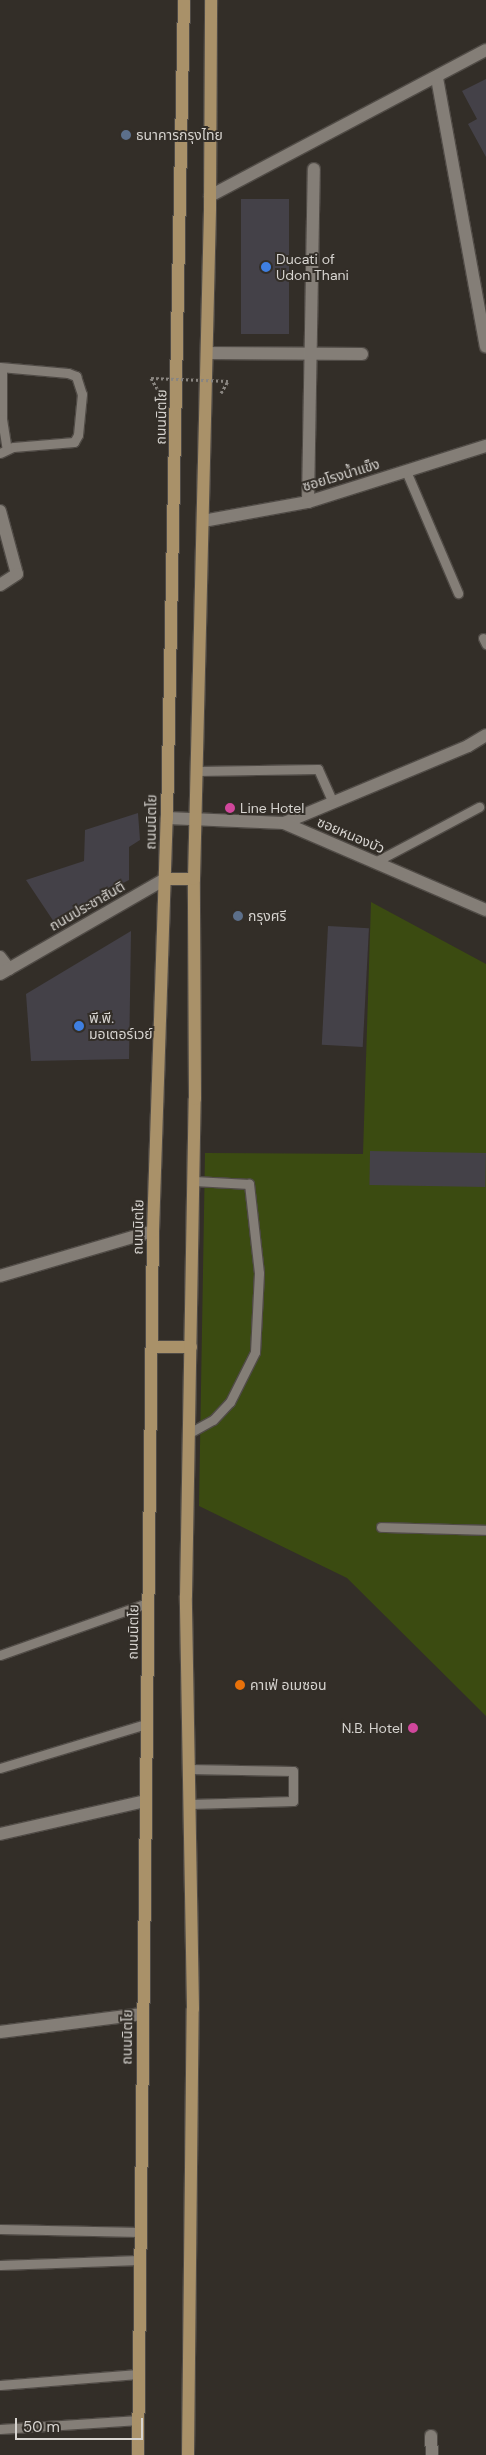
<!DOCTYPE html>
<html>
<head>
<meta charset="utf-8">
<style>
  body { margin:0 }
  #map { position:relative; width:486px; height:2455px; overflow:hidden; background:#332e28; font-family:"DM Sans","Noto Sans Thai",sans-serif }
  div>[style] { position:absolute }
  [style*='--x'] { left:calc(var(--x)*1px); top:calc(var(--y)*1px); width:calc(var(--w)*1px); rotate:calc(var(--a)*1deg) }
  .green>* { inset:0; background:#3b4b11 }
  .building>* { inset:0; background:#444148; transform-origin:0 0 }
  .path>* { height:3px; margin-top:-1.5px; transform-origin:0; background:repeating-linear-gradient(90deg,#898580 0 2.5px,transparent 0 5px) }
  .roads { filter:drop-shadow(1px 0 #504b46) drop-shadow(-1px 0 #504b46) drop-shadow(0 1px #504b46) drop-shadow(0 -1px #504b46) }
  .service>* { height:9px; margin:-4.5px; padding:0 4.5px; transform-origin:4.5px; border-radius:4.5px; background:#847e77 }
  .minor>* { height:12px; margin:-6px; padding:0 6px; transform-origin:6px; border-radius:6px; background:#847e77 }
  .tertiary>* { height:12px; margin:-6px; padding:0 6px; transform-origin:6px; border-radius:6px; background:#847e77 }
  .primary>* { height:12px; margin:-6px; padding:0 6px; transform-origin:6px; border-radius:6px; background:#a99169 }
  .path-bridge>* { height:3px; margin-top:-1.5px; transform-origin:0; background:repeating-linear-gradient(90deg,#898580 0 2.5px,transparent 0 5px) }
  .dots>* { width:14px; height:14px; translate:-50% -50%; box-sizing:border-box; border:2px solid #332e28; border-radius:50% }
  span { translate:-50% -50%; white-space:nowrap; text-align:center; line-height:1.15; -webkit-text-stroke:4px #332e28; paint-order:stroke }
  .poi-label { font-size:14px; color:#d7d4d0 }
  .left { translate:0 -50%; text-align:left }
  .right { translate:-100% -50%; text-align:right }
  .street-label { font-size:14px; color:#d7d4d0 }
  .scale { position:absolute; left:15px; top:2418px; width:128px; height:22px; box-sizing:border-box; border:2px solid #d7d4d0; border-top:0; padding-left:6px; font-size:15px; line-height:18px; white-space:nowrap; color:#d7d4d0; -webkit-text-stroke:4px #332e28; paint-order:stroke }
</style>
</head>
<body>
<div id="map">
  <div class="green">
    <i style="clip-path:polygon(371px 902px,486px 964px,486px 1716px,347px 1578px,199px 1506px,205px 1153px,363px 1154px)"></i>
  </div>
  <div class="building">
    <i style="clip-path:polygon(486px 79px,486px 157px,468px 124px,477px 119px,462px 91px)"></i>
    <i style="left:289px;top:199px;width:135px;height:48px;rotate:90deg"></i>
    <i style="clip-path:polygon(138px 813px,140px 840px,129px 847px,129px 880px,93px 898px,96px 904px,56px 925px,26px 880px,84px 861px,85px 830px)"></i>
    <i style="left:328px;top:926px;width:41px;height:119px;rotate:3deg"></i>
    <i style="clip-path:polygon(131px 931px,129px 1059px,31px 1061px,26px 994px)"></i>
    <i style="left:370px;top:1151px;width:116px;height:34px;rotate:1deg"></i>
  </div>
  <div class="path">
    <i style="--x:151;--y:378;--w:20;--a:60"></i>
    <i style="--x:221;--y:393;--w:14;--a:-60"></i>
  </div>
  <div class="roads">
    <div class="service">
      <i style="--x:0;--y:367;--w:68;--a:5"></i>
      <i style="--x:68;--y:373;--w:9;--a:21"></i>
      <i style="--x:76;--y:376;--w:19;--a:72"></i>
      <i style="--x:82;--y:394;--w:41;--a:95.6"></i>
      <i style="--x:78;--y:435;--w:8;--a:120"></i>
      <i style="--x:74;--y:442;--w:61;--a:175.3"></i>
      <i style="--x:13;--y:447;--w:14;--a:155"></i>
      <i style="--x:2;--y:368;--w:51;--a:90"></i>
      <i style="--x:2;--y:419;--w:30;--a:81"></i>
      <i style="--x:406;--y:471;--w:133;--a:66.9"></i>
      <i style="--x:483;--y:638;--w:7;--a:63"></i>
      <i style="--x:197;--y:771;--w:121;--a:-0.9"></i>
      <i style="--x:318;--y:769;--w:37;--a:66"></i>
      <i style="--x:375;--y:862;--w:118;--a:-27.9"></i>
      <i style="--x:191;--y:1432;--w:25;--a:-29"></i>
      <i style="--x:213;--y:1420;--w:25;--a:-47"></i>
      <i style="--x:230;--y:1402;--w:56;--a:-63.4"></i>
      <i style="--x:255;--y:1352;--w:79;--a:-87.1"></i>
      <i style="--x:259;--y:1273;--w:90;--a:-96.4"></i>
      <i style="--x:249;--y:1184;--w:55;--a:-176.9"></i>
      <i style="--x:381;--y:1527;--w:105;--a:1.6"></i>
      <i style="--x:0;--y:1655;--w:157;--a:-19.4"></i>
      <i style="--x:0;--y:1768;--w:152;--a:-16.8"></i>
      <i style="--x:189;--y:1769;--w:104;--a:1.1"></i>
      <i style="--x:293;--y:1771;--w:30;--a:90"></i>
      <i style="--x:293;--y:1801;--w:103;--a:178.3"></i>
      <i style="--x:0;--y:2229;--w:140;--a:1.2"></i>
      <i style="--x:0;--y:2265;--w:139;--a:-2.1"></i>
      <i style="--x:0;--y:2385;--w:138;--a:-4.6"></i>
      <i style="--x:0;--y:2429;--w:139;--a:-3.7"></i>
    </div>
    <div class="minor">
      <i style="--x:437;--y:78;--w:273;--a:79.7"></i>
      <i style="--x:210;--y:196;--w:312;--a:-27.9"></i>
      <i style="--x:207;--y:353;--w:155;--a:0.4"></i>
      <i style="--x:308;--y:502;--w:333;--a:-89"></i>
      <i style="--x:0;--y:511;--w:65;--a:74.9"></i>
      <i style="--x:17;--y:574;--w:20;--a:147"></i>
      <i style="--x:203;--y:521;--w:107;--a:-10.3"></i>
      <i style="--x:308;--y:502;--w:187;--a:-17.5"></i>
      <i style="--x:284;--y:823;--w:199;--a:-22.7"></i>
      <i style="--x:468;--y:746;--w:21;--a:-31"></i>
      <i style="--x:0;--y:957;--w:15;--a:53"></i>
      <i style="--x:0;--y:974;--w:190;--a:-29.9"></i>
      <i style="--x:0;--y:1276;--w:159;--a:-16.4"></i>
      <i style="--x:0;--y:1834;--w:149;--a:-12.8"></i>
      <i style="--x:0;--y:2032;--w:143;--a:-7.2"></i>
      <i style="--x:431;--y:2436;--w:19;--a:87"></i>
    </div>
    <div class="tertiary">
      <i style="--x:167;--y:818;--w:117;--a:2.4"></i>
      <i style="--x:284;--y:823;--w:220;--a:23.3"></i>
    </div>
    <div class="primary">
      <i style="--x:165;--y:879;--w:29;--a:0"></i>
      <i style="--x:152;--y:1347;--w:39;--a:0"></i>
      <i style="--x:138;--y:2455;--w:1224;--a:-89.3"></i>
      <i style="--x:153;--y:1231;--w:413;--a:-88.1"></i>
      <i style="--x:167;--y:818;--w:818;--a:-88.81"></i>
      <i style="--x:188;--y:2455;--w:446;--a:-89.4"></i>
      <i style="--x:193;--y:2009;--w:413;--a:-91"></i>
      <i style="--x:186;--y:1596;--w:497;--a:-89"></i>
      <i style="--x:195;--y:1099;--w:220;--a:-90.3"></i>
      <i style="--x:194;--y:879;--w:671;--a:-88.63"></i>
      <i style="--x:210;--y:208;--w:208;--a:-89.7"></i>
    </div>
  </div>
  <div class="path-bridge">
    <i style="--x:151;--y:378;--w:77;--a:2.2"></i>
  </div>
  <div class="dots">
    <i style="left:126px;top:135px;background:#5c6f8a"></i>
    <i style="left:266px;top:267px;background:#3f7fe0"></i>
    <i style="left:230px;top:808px;background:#d1479c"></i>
    <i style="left:238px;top:916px;background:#5c6f8a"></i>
    <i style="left:79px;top:1026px;background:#3f7fe0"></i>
    <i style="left:240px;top:1685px;background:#e8710a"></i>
    <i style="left:413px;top:1728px;background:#d1479c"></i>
  </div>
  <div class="poi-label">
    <span class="left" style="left:136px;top:135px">ธนาคารกรุงไทย</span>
    <span class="left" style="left:276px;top:267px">Ducati of<br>Udon Thani</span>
    <span class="left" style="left:240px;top:808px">Line Hotel</span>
    <span class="left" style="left:248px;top:916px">กรุงศรี</span>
    <span class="left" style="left:89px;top:1026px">พี.พี.<br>มอเตอร์เวย์</span>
    <span class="left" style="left:250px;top:1685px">คาเฟ่ อเมซอน</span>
    <span class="right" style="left:403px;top:1728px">N.B. Hotel</span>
  </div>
  <div class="street-label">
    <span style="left:161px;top:417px;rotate:-89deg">ถนนนิตโย</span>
    <span style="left:341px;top:475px;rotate:-17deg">ซอยโรงน้ำแข็ง</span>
    <span style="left:151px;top:822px;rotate:-89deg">ถนนนิตโย</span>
    <span style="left:351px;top:835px;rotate:23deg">ซอยหนองบัว</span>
    <span style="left:87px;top:906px;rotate:-30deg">ถนนประชาสันติ</span>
    <span style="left:138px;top:1227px;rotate:-89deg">ถนนนิตโย</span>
    <span style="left:133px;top:1632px;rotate:-89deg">ถนนนิตโย</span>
    <span style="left:127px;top:2037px;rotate:-89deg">ถนนนิตโย</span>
  </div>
  <div class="scale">50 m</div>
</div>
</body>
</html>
